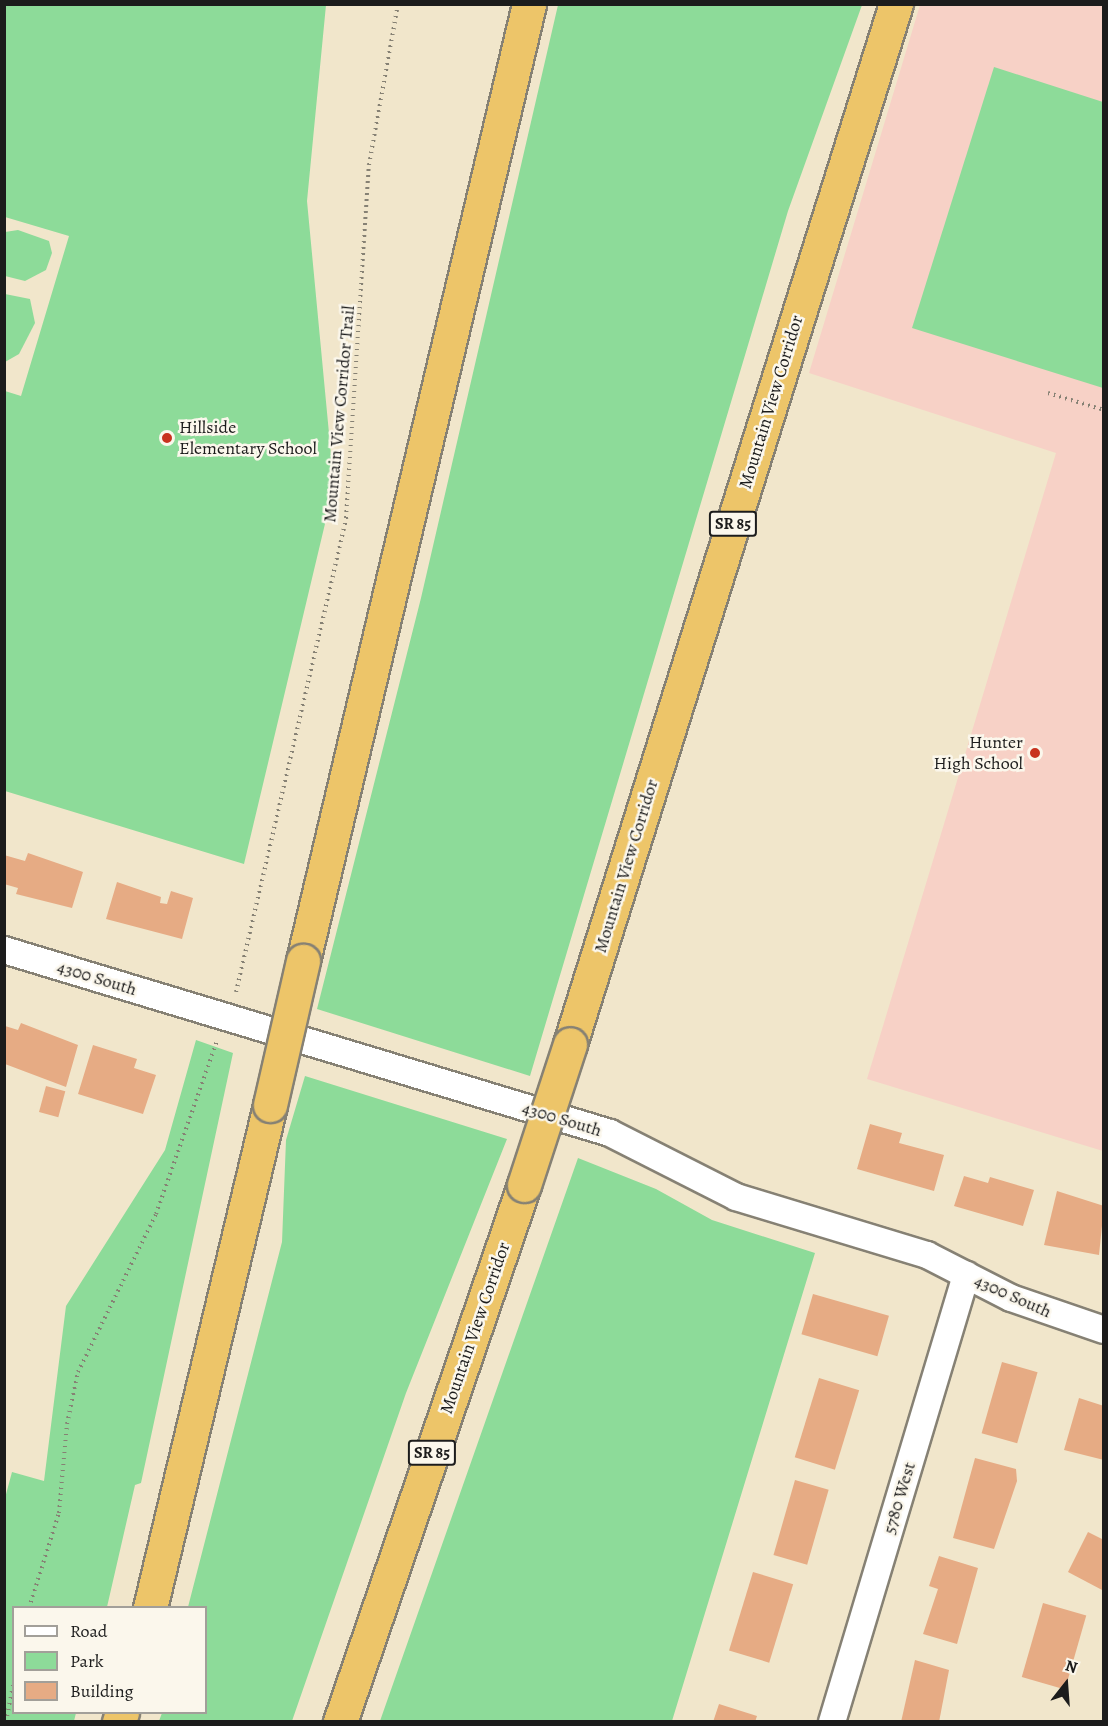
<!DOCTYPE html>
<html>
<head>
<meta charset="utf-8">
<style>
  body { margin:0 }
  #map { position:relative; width:1108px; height:1726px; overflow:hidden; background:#f1e6cb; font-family:Alegreya,serif }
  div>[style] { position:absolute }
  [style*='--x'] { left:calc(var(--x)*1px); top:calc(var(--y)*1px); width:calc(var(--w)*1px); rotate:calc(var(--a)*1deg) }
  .built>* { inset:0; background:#f7d1c6 }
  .green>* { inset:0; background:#8ddb99 }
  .building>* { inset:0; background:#e6ab84; transform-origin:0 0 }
  .path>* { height:4px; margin-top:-2px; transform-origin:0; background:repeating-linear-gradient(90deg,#868174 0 1.5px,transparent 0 6px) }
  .roads { filter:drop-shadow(2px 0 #868174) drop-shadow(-2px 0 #868174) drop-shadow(0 2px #868174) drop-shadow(0 -2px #868174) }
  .street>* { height:26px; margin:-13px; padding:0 13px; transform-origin:13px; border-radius:13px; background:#fff }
  .highway>* { height:33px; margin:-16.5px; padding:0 16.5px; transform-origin:16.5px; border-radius:16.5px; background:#edc569 }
  .bridges { filter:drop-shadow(2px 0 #868174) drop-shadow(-2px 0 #868174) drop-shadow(0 2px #868174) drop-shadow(0 -2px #868174) }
  .highway-bridge>* { height:33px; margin:-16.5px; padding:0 16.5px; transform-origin:16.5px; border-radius:16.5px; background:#edc569 }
  .dots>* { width:16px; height:16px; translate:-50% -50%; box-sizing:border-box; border:3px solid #fbf7ec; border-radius:50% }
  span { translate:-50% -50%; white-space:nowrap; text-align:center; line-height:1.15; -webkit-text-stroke:5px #fbf7ec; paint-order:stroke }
  .shield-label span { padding:2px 4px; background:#fbf7ec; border:2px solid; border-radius:4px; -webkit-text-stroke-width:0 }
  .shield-label { font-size:16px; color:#1c1c1c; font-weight:700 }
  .street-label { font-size:18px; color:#1c1c1c }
  .poi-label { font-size:18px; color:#1c1c1c }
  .left { translate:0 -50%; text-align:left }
  .right { translate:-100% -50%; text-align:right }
  .frame { position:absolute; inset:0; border:6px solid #1c1c1c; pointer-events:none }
  .legend { position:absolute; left:12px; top:1606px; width:195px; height:108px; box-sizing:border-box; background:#fbf7ec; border:2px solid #a29f99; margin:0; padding:8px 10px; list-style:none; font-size:18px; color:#1c1c1c }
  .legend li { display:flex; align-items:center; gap:12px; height:30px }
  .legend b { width:30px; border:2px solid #a29f99 }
  .north { position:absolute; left:1036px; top:1654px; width:60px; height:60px; -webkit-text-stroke:4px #fbf7ec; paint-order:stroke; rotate:17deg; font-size:16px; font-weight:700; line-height:24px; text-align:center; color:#1c1c1c }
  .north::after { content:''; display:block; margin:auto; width:21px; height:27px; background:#1c1c1c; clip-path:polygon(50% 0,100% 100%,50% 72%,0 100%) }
</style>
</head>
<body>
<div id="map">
  <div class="built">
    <i style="clip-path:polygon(920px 5px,1103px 5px,1103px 1151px,867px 1079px,1056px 453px,809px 373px)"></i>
  </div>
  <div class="green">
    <i style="clip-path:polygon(5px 4px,326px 5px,307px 201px,334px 486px,244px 864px,5px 791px,5px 391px,21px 396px,69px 236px,5px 217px)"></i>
    <i style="clip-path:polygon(558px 5px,862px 5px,788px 211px,530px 1076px,317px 1009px,421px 598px)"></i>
    <i style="clip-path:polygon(994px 67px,1103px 102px,1103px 388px,912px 328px)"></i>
    <i style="clip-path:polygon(18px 230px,49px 241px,52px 253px,46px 270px,25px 281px,5px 276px,5px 232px)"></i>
    <i style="clip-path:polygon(5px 294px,30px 299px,35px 323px,19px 354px,5px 362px)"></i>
    <i style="clip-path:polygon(196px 1040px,233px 1053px,141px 1483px,135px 1485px,107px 1607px,14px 1608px,14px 1712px,76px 1713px,74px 1721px,5px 1721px,5px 1498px,12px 1472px,44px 1481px,66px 1306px,165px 1150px)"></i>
    <i style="clip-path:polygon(305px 1076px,507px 1139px,406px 1393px,292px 1721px,159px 1721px,162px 1713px,206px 1712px,206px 1608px,188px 1607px,282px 1242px,286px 1140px)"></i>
    <i style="clip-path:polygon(578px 1158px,656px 1189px,712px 1220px,815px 1253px,672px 1721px,380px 1721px)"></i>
  </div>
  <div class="building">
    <i style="clip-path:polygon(28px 853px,83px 872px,72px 908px,16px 894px,18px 888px,4px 884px,4px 855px,25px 861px)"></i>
    <i style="clip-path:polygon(117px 882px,161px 897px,160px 903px,167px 904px,171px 891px,193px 898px,182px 939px,106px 919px)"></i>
    <i style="clip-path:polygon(21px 1023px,78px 1045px,66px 1087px,5px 1064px,5px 1026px,18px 1030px)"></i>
    <i style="clip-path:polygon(93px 1045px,137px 1059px,134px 1068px,156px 1075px,143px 1114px,78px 1094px)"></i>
    <i style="left:46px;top:1086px;width:20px;height:27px;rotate:15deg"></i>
    <i style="clip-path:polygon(870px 1124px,902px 1133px,899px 1143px,944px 1155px,934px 1191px,857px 1169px)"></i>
    <i style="clip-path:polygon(964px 1176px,988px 1183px,990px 1177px,1034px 1190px,1023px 1226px,954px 1206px)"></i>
    <i style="clip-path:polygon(1057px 1191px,1104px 1206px,1099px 1255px,1044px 1245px)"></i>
    <i style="left:813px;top:1294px;width:79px;height:42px;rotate:16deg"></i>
    <i style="left:1002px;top:1362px;width:37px;height:74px;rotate:16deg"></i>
    <i style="left:819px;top:1378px;width:42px;height:83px;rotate:17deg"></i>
    <i style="clip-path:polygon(1079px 1398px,1104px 1406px,1104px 1460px,1064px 1450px)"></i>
    <i style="clip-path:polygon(975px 1458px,1016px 1469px,1017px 1481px,994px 1549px,953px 1538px)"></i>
    <i style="left:795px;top:1480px;width:35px;height:78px;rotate:16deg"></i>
    <i style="clip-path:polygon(1088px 1532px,1104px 1540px,1104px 1591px,1068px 1572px)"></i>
    <i style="clip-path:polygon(939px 1556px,978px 1568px,957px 1644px,923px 1634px,938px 1589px,929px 1586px)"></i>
    <i style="left:753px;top:1572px;width:42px;height:82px;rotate:17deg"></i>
    <i style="left:1043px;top:1603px;width:45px;height:77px;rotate:16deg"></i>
    <i style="clip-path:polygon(915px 1660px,949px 1670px,939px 1722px,901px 1722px)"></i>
    <i style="clip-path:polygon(719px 1704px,757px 1716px,755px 1722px,713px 1722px)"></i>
  </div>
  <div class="path">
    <i style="--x:1048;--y:393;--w:59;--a:16.9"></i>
    <i style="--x:236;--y:992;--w:487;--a:-76.9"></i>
    <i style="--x:346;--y:518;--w:354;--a:-86.3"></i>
    <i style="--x:369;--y:165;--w:164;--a:-79.8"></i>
    <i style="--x:29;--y:1608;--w:100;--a:-72.5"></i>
    <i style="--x:59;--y:1513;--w:89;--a:-84.9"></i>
    <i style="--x:67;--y:1424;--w:53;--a:-78.1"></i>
    <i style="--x:78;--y:1372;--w:176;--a:-63.7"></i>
    <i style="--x:156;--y:1214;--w:183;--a:-70.6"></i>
    <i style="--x:6;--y:1722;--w:43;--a:-79.2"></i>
  </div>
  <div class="roads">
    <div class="street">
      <i style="--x:4;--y:950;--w:633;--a:16.8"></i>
      <i style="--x:610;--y:1133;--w:141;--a:26.9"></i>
      <i style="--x:736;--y:1197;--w:200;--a:16.9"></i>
      <i style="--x:927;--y:1255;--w:94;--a:27.1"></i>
      <i style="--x:1011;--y:1298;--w:98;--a:19"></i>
      <i style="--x:832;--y:1722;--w:467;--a:-73.3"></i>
    </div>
    <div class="highway">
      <i style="--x:303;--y:961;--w:983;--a:-76.71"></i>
      <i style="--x:570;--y:1044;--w:1090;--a:-72.6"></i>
      <i style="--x:150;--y:1608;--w:517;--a:-76.58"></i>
      <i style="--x:119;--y:1722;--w:10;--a:-73"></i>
      <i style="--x:340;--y:1722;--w:568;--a:-71.09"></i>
    </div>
  </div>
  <div class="bridges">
    <div class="highway-bridge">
      <i style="--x:270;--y:1105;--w:148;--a:-77.1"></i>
      <i style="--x:524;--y:1185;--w:148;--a:-71.9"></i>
    </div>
  </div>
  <div class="dots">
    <i style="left:167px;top:438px;background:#c8321e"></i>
    <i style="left:1035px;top:753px;background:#c8321e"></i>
  </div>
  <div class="shield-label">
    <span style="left:733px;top:524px">SR 85</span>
    <span style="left:432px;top:1453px">SR 85</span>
  </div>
  <div class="street-label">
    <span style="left:771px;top:402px;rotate:-73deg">Mountain View Corridor</span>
    <span style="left:339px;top:414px;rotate:-85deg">Mountain View Corridor Trail</span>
    <span style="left:626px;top:866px;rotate:-73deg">Mountain View Corridor</span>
    <span style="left:97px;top:978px;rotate:17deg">4300 South</span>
    <span style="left:562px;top:1119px;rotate:17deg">4300 South</span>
    <span style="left:1013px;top:1296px;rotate:24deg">4300 South</span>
    <span style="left:475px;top:1328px;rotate:-71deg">Mountain View Corridor</span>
    <span style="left:899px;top:1498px;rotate:-73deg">5780 West</span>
  </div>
  <div class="poi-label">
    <span class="left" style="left:179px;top:438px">Hillside<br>Elementary School</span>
    <span class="right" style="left:1023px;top:753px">Hunter<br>High School</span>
  </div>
  <div class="frame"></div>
  <ul class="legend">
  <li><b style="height:8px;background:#fff"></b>Road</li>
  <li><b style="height:16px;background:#8ddb99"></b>Park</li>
  <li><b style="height:16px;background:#e6ab84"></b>Building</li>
  </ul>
  <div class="north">N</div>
</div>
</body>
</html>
